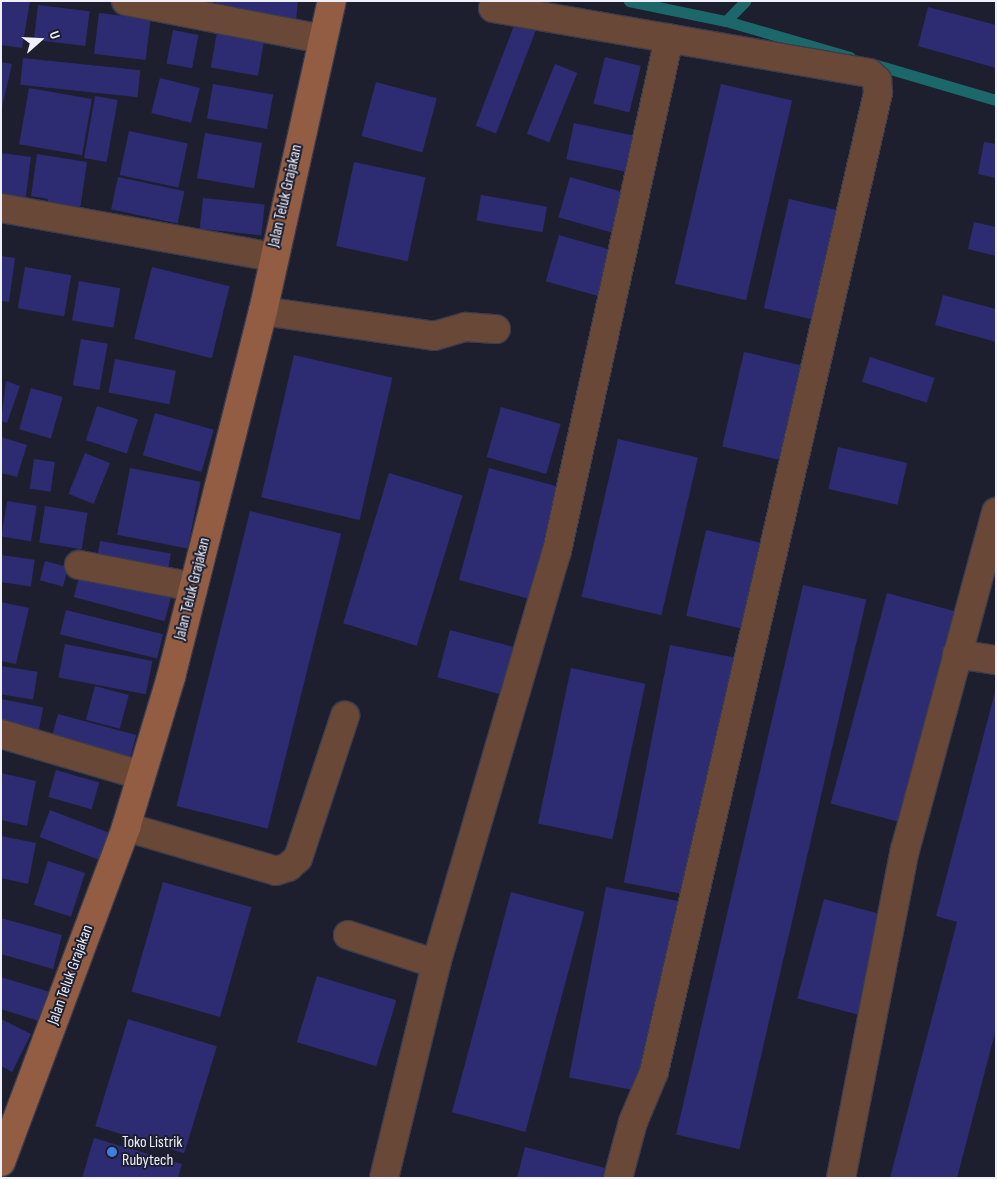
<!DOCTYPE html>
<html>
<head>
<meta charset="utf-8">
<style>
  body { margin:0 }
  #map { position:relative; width:997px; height:1179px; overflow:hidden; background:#1d1f2f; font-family:"Sofia Sans Condensed",sans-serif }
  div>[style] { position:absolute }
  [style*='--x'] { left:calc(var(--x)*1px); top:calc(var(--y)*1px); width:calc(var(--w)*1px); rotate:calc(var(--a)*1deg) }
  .stream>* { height:11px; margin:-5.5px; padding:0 5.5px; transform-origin:5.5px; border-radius:5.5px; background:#1c6769 }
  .building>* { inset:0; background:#2d2b71; transform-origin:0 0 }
  .roads { filter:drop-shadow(1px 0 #3a3c4c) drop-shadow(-1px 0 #3a3c4c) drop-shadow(0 1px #3a3c4c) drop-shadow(0 -1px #3a3c4c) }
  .street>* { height:28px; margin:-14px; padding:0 14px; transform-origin:14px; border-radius:14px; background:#6a4838 }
  .secondary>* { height:28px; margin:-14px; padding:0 14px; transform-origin:14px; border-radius:14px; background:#935d44 }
  .dots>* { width:14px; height:14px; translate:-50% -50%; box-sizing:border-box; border:2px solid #1d1f2f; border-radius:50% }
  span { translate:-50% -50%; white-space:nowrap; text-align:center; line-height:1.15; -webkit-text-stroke:4px #1d1f2f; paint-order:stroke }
  .street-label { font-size:16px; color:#eeeffb }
  .poi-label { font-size:16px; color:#eeeffb }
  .left { translate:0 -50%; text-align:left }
  .frame { position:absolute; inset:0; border:2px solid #eeeffb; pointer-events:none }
  .north { position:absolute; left:15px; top:15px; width:50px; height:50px; -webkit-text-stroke:4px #1d1f2f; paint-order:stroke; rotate:71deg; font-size:14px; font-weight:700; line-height:20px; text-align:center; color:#eeeffb }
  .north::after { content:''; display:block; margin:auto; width:18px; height:22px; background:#eeeffb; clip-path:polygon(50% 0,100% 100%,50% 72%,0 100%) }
</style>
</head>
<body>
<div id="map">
  <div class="stream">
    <i style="--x:629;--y:1;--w:99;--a:11.7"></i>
    <i style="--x:726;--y:21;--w:129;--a:16.2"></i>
    <i style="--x:726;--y:21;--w:28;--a:-46"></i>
    <i style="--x:870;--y:63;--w:131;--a:16.4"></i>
  </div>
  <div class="building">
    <i style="clip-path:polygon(1px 1px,30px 1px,22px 48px,1px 45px)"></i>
    <i style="clip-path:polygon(216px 1px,298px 1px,296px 21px,214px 11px)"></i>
    <i style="left:38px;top:5px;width:52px;height:35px;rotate:7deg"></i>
    <i style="clip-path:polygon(928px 7px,996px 25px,996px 68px,918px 46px)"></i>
    <i style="left:99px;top:13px;width:52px;height:41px;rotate:7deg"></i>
    <i style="left:515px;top:23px;width:22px;height:110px;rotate:21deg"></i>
    <i style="left:173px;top:30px;width:26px;height:34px;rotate:11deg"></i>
    <i style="left:217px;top:32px;width:48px;height:36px;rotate:10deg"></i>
    <i style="left:605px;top:57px;width:37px;height:48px;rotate:14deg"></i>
    <i style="left:23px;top:58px;width:118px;height:27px;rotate:6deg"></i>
    <i style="clip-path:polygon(1px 62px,12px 64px,2px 107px,1px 107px)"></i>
    <i style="left:555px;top:64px;width:24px;height:75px;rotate:22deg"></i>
    <i style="left:160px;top:78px;width:41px;height:36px;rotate:14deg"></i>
    <i style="left:376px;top:82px;width:63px;height:56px;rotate:15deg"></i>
    <i style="left:213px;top:84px;width:61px;height:35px;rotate:10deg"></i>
    <i style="left:721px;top:84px;width:73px;height:205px;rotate:13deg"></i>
    <i style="left:29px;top:88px;width:64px;height:57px;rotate:10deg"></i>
    <i style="left:95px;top:96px;width:23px;height:63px;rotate:10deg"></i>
    <i style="left:574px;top:123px;width:63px;height:37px;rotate:12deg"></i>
    <i style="left:129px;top:131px;width:60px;height:45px;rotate:12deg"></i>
    <i style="left:205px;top:133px;width:58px;height:46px;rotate:10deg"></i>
    <i style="clip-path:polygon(984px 142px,996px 144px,996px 178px,978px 174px)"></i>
    <i style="clip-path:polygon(1px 153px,31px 157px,25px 203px,1px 200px)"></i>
    <i style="clip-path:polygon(37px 154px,87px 162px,79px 216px,46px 211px,48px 199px,31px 196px)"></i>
    <i style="left:354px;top:162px;width:73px;height:86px;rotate:12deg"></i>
    <i style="left:118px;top:177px;width:68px;height:33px;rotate:12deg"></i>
    <i style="left:570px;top:177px;width:58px;height:42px;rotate:16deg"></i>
    <i style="left:481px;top:195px;width:67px;height:26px;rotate:10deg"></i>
    <i style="left:203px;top:198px;width:62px;height:31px;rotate:6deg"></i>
    <i style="left:789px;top:199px;width:58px;height:112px;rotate:13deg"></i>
    <i style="clip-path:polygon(974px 222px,996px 227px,996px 256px,968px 249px)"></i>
    <i style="left:559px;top:235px;width:56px;height:48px;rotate:16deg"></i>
    <i style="clip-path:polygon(1px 256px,15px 258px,9px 302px,1px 301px)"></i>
    <i style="left:25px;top:267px;width:47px;height:42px;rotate:10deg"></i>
    <i style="left:152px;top:267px;width:80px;height:74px;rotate:14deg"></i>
    <i style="left:79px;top:281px;width:42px;height:40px;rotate:10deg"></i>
    <i style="clip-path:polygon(943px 295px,996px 309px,996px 342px,935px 325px)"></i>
    <i style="left:81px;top:339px;width:27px;height:47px;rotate:10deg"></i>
    <i style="left:744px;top:352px;width:63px;height:97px;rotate:13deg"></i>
    <i style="left:294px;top:355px;width:101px;height:146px;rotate:13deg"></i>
    <i style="left:870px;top:357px;width:68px;height:26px;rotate:18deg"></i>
    <i style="left:115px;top:359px;width:62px;height:34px;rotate:11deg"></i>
    <i style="clip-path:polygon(6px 381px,20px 386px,7px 423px,1px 421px)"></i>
    <i style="left:31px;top:388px;width:33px;height:43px;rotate:16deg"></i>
    <i style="left:97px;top:406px;width:43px;height:36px;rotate:18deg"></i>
    <i style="left:501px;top:407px;width:62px;height:52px;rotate:16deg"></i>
    <i style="left:155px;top:413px;width:61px;height:44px;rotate:16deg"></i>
    <i style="clip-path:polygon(1px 437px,27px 445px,17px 477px,1px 473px)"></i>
    <i style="left:618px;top:439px;width:82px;height:162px;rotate:13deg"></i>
    <i style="left:838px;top:447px;width:71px;height:43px;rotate:13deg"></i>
    <i style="left:85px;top:453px;width:27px;height:44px;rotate:22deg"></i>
    <i style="left:34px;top:459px;width:21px;height:30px;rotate:8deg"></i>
    <i style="left:130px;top:468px;width:72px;height:68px;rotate:11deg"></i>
    <i style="left:489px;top:468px;width:74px;height:116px;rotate:15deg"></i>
    <i style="left:389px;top:473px;width:77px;height:157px;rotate:17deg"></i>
    <i style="left:7px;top:501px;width:30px;height:36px;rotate:9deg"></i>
    <i style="left:45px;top:506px;width:43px;height:37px;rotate:9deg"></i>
    <i style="left:250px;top:511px;width:94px;height:304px;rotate:14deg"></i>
    <i style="left:706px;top:530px;width:63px;height:88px;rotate:13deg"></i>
    <i style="left:100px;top:541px;width:72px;height:20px;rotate:10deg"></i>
    <i style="left:1px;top:555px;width:34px;height:27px;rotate:8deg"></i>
    <i style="left:45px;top:561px;width:24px;height:20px;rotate:15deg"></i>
    <i style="left:81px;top:570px;width:94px;height:28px;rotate:15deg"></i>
    <i style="left:803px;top:585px;width:65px;height:564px;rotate:13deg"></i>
    <i style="left:887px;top:593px;width:75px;height:218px;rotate:15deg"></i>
    <i style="clip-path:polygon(1px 602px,29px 608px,16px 664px,1px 661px)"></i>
    <i style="left:66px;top:610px;width:100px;height:25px;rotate:14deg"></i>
    <i style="left:450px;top:630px;width:73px;height:49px;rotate:15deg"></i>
    <i style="left:65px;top:644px;width:89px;height:34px;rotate:11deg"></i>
    <i style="left:670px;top:645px;width:67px;height:242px;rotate:11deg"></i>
    <i style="left:1px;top:666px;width:37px;height:28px;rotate:9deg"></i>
    <i style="left:571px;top:668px;width:76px;height:159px;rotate:12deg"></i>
    <i style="left:95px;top:686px;width:35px;height:35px;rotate:15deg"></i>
    <i style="clip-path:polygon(995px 692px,996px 1029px,957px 1178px,890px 1178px,957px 922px,936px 916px)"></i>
    <i style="left:1px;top:699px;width:43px;height:28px;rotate:11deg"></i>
    <i style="left:58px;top:714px;width:81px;height:35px;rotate:15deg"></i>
    <i style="left:56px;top:770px;width:45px;height:28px;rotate:16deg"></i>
    <i style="clip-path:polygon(1px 773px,36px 781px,27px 826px,1px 820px)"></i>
    <i style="left:50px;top:810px;width:64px;height:29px;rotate:21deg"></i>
    <i style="clip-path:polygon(1px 836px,36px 843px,28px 884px,1px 878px)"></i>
    <i style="left:48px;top:861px;width:39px;height:46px;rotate:18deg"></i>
    <i style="left:163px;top:882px;width:92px;height:114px;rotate:16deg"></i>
    <i style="left:606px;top:887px;width:76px;height:194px;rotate:11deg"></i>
    <i style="left:511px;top:892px;width:76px;height:228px;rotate:15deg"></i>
    <i style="left:824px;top:899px;width:68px;height:103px;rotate:15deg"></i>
    <i style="clip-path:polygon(1px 918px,62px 935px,53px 969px,1px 954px)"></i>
    <i style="left:317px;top:976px;width:83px;height:69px;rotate:17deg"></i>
    <i style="clip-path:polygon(1px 977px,50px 992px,42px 1022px,1px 1009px)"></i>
    <i style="clip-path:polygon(1px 1019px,31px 1034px,12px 1072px,1px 1066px)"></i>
    <i style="left:128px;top:1019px;width:93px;height:112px;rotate:17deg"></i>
    <i style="clip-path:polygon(94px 1138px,182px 1164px,178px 1178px,82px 1178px)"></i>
    <i style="clip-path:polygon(525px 1147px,605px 1168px,602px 1178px,517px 1178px)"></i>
  </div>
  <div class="roads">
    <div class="street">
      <i style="--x:126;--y:1;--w:200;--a:11"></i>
      <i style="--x:493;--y:8;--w:382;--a:9.8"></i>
      <i style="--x:869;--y:73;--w:11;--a:41"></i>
      <i style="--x:877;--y:80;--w:13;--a:86"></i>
      <i style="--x:878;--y:93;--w:1004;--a:102.89"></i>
      <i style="--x:654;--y:1072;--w:54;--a:112.8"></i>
      <i style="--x:633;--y:1122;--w:58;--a:105"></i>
      <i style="--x:1;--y:208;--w:275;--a:10.2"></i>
      <i style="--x:263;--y:311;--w:173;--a:8.3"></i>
      <i style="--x:434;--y:336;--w:33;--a:-16"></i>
      <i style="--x:466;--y:327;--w:30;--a:4"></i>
      <i style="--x:79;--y:565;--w:116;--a:10.9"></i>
      <i style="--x:957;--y:654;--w:39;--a:9"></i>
      <i style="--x:1;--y:734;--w:145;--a:16.4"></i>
      <i style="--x:126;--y:827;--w:156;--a:16.3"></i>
      <i style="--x:276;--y:871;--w:13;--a:-18"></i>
      <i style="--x:288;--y:867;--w:13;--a:-42"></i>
      <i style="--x:298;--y:858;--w:150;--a:-71.7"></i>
      <i style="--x:348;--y:935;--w:93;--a:18.2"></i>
      <i style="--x:384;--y:1178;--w:220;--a:-76.3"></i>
      <i style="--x:436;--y:964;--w:430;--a:-73.7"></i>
      <i style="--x:557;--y:551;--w:525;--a:-77.68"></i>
      <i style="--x:841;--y:1178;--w:334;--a:-79"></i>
      <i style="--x:905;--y:850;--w:350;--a:-74.9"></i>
    </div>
    <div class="secondary">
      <i style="--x:1;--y:1162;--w:358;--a:-69.5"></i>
      <i style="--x:126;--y:827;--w:157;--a:-73.3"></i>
      <i style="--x:171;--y:677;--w:377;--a:-75.9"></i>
      <i style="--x:263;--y:311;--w:318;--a:-77.5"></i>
    </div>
  </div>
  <div class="dots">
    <i style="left:112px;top:1152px;background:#3f7fe0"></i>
  </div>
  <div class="street-label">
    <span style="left:286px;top:196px;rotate:-77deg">Jalan Teluk Grajakan</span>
    <span style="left:193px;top:589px;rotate:-76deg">Jalan Teluk Grajakan</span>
    <span style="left:71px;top:975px;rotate:-70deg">Jalan Teluk Grajakan</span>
  </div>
  <div class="poi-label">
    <span class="left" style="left:122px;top:1152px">Toko Listrik<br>Rubytech</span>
  </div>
  <div class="frame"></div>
  <div class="north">U</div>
</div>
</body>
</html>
